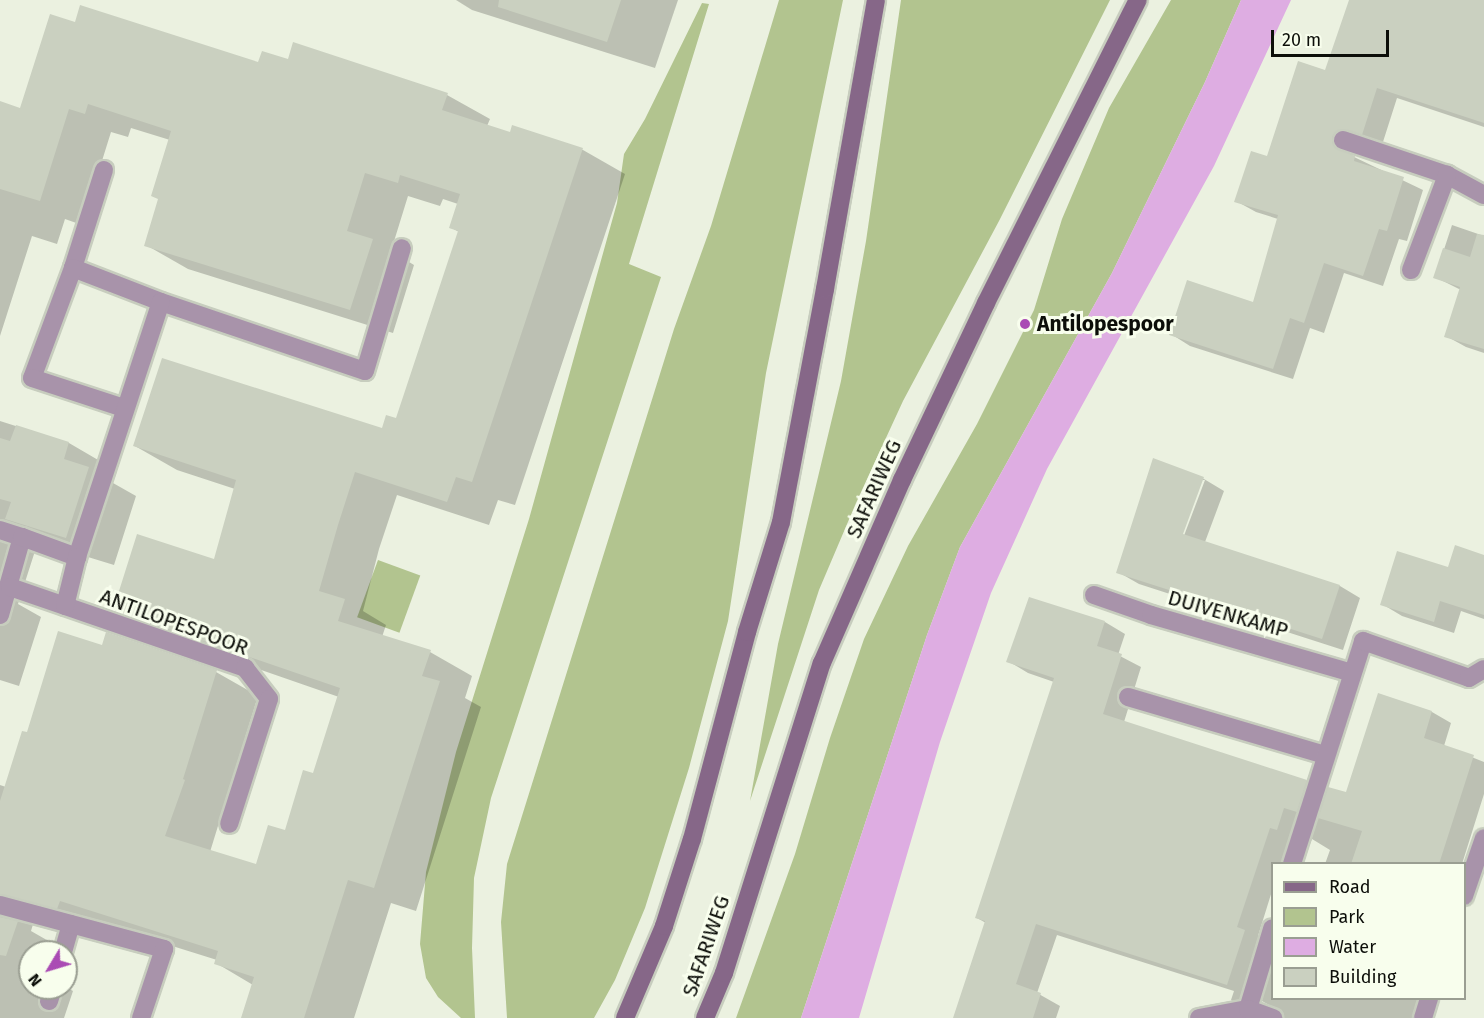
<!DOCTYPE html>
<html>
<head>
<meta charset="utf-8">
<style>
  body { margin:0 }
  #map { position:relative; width:1484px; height:1018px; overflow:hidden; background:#ebf1e0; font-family:"Fira Sans",sans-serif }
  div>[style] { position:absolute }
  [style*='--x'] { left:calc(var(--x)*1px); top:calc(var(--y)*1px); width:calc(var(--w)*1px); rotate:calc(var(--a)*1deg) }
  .green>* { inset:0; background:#b2c48f; transform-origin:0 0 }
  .water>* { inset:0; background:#deade2 }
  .shadow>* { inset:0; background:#0003 }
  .building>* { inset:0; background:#cad0c0 }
  .roads { filter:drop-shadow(2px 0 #c7cdbe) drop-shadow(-2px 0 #c7cdbe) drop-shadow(0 2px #c7cdbe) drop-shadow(0 -2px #c7cdbe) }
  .lane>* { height:18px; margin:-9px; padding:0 9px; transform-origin:9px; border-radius:9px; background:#a893aa }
  .street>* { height:18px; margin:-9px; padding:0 9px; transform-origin:9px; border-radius:9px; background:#a893aa }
  .secondary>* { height:18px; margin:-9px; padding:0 9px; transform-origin:9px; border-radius:9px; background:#866788 }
  .dots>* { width:16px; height:16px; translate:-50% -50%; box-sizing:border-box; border:3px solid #f8feed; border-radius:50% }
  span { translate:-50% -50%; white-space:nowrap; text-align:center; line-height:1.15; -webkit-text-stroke:6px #f8feed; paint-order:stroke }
  .poi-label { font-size:21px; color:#0c0e09; font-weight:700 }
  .left { translate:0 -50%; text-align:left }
  .street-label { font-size:21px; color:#0c0e09 }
  .legend { position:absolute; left:1271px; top:862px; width:195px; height:138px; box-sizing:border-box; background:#f8feed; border:2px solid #9a9e92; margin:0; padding:8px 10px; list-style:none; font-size:18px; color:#0c0e09 }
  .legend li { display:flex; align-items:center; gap:12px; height:30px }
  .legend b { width:30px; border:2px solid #9a9e92 }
  .north { position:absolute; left:18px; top:940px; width:60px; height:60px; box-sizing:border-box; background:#f8feed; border:2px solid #9a9e92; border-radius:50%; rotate:232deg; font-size:16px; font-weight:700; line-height:24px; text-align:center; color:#0c0e09 }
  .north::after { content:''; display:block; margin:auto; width:21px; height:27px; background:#aa4bb4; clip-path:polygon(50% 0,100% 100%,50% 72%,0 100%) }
  .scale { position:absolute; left:1271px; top:30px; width:118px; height:27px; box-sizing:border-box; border:3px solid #0c0e09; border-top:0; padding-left:8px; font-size:18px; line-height:21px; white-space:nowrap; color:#0c0e09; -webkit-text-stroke:4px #f8feed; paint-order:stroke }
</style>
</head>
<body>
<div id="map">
  <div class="green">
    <i style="clip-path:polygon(779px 0,843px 0,766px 373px,728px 621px,689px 768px,645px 908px,615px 980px,594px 1018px,507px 1018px,501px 922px,507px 864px,674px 329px,711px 226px)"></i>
    <i style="clip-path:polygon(901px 0,1110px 0,999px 221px,903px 401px,856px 503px,819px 590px,750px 801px,778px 644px,841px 381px,866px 241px)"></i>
    <i style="clip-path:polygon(1171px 0,1241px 0,1205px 82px,1112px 273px,960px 547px,927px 635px,801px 1018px,736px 1018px,795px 854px,830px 738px,864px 639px,908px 546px,977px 424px,1034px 310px,1062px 219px,1109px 108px)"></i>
    <i style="clip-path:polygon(702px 3px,709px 4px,629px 264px,661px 277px,491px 798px,474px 878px,472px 948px,475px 1018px,461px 1018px,438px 997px,426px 978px,420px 944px,426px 872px,456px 752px,529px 519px,617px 203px,624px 154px,645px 119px)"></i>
    <i style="left:378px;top:560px;width:45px;height:61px;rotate:20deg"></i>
  </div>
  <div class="water">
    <i style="clip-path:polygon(1241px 0,1291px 0,1214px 166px,1047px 469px,991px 593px,940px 742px,859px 1018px,801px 1018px,927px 635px,960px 547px,1112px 273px,1205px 82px)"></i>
  </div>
  <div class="shadow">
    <i style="clip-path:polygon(456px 0,678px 0,655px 68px,472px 10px)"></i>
    <i style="clip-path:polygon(1350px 0,1484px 0,1484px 127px,1397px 98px,1382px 145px,1355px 143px,1352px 156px,1423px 190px,1407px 241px,1399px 239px,1383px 286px,1344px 273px,1324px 333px,1310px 328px,1293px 379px,1190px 346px,1171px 334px,1254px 304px,1278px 219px,1256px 212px,1236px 201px,1326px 72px)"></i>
    <i style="clip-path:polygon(76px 24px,259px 64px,288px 61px,294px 44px,447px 95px,490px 119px,487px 126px,511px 134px,513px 127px,583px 150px,625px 174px,515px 505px,498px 500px,489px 525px,397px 495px,379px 549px,363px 611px,386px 625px,382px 637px,430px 652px,472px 676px,465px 698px,481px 707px,416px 911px,391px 903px,354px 1018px,243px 1018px,253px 985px,216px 963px,217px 960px,102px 924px,34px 921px,31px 931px,59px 947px,58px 952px,30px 952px,30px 988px,66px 987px,73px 991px,64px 1018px,0 1018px,0 785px,6px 787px,28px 734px,103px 647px,216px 672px,258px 696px,210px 852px,257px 866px,286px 832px,314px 775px,339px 697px,157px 634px,114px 610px,215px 561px,235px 489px,177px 470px,135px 446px,383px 430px,397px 420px,459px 232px,450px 227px,458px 204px,443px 199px,440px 206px,408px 196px,391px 251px,414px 265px,393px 333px,188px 269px,146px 245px,160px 200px,170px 140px,131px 128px,128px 137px,111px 132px,82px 225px,65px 219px,57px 244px,32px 236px,0 336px,0 103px,21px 110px)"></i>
    <i style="clip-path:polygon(1452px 225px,1484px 236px,1484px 353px,1466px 347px,1446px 336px,1461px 290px,1435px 277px)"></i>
    <i style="clip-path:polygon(0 421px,69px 443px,117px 471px,113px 483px,136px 496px,114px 565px,52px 546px,35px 551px,18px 604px,41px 617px,19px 686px,0 680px)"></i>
    <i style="clip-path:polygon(evenodd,1153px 460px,1204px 479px,1224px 491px,1205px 542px,1340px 586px,1360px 598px,1343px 650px,1139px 584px,1118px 572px,1153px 460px,1202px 480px,1205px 480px,1182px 541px,1179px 540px,1202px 480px)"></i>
    <i style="clip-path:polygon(1484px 556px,1484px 619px,1461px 611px,1454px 633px,1402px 616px,1382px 604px,1449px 569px)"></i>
    <i style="clip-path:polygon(1105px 622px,1125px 634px,1118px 655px,1141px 667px,1124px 722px,1306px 781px,1328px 793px,1347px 794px,1379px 695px,1432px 712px,1451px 723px,1444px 746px,1484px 762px,1484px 794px,1462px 864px,1325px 864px,1330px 850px,1312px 839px,1310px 844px,1290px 838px,1282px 864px,1272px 864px,1272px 891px,1258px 936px,1272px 944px,1272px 998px,1419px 998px,1413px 1018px,1284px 1018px,1283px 1013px,1262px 1001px,1259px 1010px,1251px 1012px,1231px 1000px,1234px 991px,1057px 935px,1037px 993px,1060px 1006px,1056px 1018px,955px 1018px,986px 923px,977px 918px,1054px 682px,1028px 673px,1008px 661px)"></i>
  </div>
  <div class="building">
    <i style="clip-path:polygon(499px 0,621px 0,607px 42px,498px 7px)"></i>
    <i style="clip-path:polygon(1349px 0,1484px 0,1484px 123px,1377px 88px,1362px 135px,1341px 129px,1332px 137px,1335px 148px,1355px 156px,1354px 161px,1404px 177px,1387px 231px,1379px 229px,1363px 276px,1324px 263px,1304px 323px,1290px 318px,1273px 369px,1169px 335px,1187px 280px,1253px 302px,1278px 215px,1234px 202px,1251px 151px,1267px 156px,1298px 61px,1325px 70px)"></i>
    <i style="clip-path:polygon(80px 5px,258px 62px,262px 51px,288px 59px,293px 42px,448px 93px,442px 110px,510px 132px,512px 125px,583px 148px,472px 482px,456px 477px,447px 502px,355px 472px,338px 525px,319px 591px,345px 599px,338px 621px,431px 650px,422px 676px,440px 681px,374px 888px,348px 880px,304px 1018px,241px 1018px,254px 977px,214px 964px,218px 951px,60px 901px,57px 909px,0 894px,0 801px,22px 731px,27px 732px,58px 631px,102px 645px,106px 632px,217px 670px,183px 779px,185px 780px,165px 836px,256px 864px,268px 825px,285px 830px,303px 770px,313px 773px,340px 688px,113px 610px,137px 534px,214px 559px,236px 480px,133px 446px,162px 358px,382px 428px,386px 415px,396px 418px,458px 231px,449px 228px,460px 194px,400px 175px,398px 183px,365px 173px,347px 231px,373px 239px,350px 310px,144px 246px,158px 199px,151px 196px,171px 131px,88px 104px,85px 114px,69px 109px,40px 201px,0 189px,0 101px,20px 108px,50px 14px,75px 22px)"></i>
    <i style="clip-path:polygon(1477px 234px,1484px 235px,1484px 349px,1444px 337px,1460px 287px,1433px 278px,1443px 248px,1470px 257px)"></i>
    <i style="clip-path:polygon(16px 425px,69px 442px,64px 459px,89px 467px,66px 538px,5px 519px,11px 502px,0 499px,0 438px,10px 441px)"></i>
    <i style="clip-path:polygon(1153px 458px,1204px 477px,1183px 534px,1340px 585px,1322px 639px,1116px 573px)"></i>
    <i style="clip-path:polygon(1455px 545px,1484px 555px,1484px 615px,1440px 601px,1434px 622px,1380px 605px,1397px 551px,1448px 567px)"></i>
    <i style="clip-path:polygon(1029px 597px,1105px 621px,1097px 646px,1122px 654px,1103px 714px,1307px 780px,1297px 812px,1284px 808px,1277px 830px,1270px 828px,1237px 927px,1245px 930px,1227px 985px,1036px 924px,1016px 984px,1041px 993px,1033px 1018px,953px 1018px,985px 921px,975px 918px,1054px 678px,1006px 662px)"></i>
    <i style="clip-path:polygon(1378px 693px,1432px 711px,1424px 738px,1474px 755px,1439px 864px,1351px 864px,1362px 831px,1318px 818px,1328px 787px,1346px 792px)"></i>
    <i style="clip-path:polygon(0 917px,18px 921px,6px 956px,0 955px)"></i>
  </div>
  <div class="roads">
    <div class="lane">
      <i style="--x:63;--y:952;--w:29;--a:-74"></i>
      <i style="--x:49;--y:1001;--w:14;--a:-73"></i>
    </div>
    <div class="street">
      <i style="--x:1343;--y:140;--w:110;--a:18.6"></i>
      <i style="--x:1447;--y:175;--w:42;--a:28.4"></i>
      <i style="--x:104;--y:170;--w:103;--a:107.6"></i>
      <i style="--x:73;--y:268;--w:94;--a:21.1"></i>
      <i style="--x:161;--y:302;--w:215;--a:18.7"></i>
      <i style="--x:365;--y:371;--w:128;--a:-73.3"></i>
      <i style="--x:73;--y:268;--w:117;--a:110.4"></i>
      <i style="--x:32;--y:378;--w:97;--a:18.1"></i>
      <i style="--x:1411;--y:270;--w:102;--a:-69.2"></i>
      <i style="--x:0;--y:530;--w:23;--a:18"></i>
      <i style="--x:22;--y:537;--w:81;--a:105.8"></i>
      <i style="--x:22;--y:537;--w:59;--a:20"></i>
      <i style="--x:77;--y:557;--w:268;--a:-71.8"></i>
      <i style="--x:10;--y:587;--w:249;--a:19"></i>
      <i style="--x:245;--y:668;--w:39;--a:52"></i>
      <i style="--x:269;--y:699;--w:131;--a:107.7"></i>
      <i style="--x:1094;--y:595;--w:60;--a:19.3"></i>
      <i style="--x:1151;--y:615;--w:209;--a:16.1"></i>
      <i style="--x:65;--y:606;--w:50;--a:-76.2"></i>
      <i style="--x:1128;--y:697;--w:205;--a:16.4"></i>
      <i style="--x:1292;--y:864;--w:234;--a:-72.3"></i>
      <i style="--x:1363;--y:641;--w:112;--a:19.2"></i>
      <i style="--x:1469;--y:678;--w:17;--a:-31"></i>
      <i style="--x:1464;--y:896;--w:61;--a:-71"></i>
      <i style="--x:0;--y:905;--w:170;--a:15"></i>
      <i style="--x:164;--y:949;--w:73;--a:108.4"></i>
      <i style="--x:1248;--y:1009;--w:84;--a:-73.3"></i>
      <i style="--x:1199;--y:1018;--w:50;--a:-10.4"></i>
      <i style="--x:1248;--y:1009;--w:27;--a:20"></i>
      <i style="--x:1423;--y:1018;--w:21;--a:-73"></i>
    </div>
    <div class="secondary">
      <i style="--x:625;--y:1018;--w:100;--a:-67"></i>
      <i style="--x:664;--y:926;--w:91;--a:-72.2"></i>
      <i style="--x:692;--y:839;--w:214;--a:-75.1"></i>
      <i style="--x:747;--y:632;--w:115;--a:-72.8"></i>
      <i style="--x:781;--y:522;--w:237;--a:-79.3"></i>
      <i style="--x:825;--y:289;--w:293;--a:-80"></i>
      <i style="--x:705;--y:1018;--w:49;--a:-67.1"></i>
      <i style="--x:724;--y:973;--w:325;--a:-72.5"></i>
      <i style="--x:822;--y:663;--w:200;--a:-66.4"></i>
      <i style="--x:902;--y:480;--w:196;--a:-64.6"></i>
      <i style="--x:986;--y:303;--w:339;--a:-63.4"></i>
    </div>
  </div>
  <div class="dots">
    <i style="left:1025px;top:324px;background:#aa4bb4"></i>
  </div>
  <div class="poi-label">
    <span class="left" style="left:1037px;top:324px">Antilopespoor</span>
  </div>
  <div class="street-label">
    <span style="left:874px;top:489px;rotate:-66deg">SAFARIWEG</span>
    <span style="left:1228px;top:614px;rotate:16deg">DUIVENKAMP</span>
    <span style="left:174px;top:622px;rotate:20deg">ANTILOPESPOOR</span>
    <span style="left:706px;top:946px;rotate:-71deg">SAFARIWEG</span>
  </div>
  <ul class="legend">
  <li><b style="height:8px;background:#866788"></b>Road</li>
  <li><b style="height:16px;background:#b2c48f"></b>Park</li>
  <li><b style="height:16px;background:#deade2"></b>Water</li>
  <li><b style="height:16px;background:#cad0c0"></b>Building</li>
  </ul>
  <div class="north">N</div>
  <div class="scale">20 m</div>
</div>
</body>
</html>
